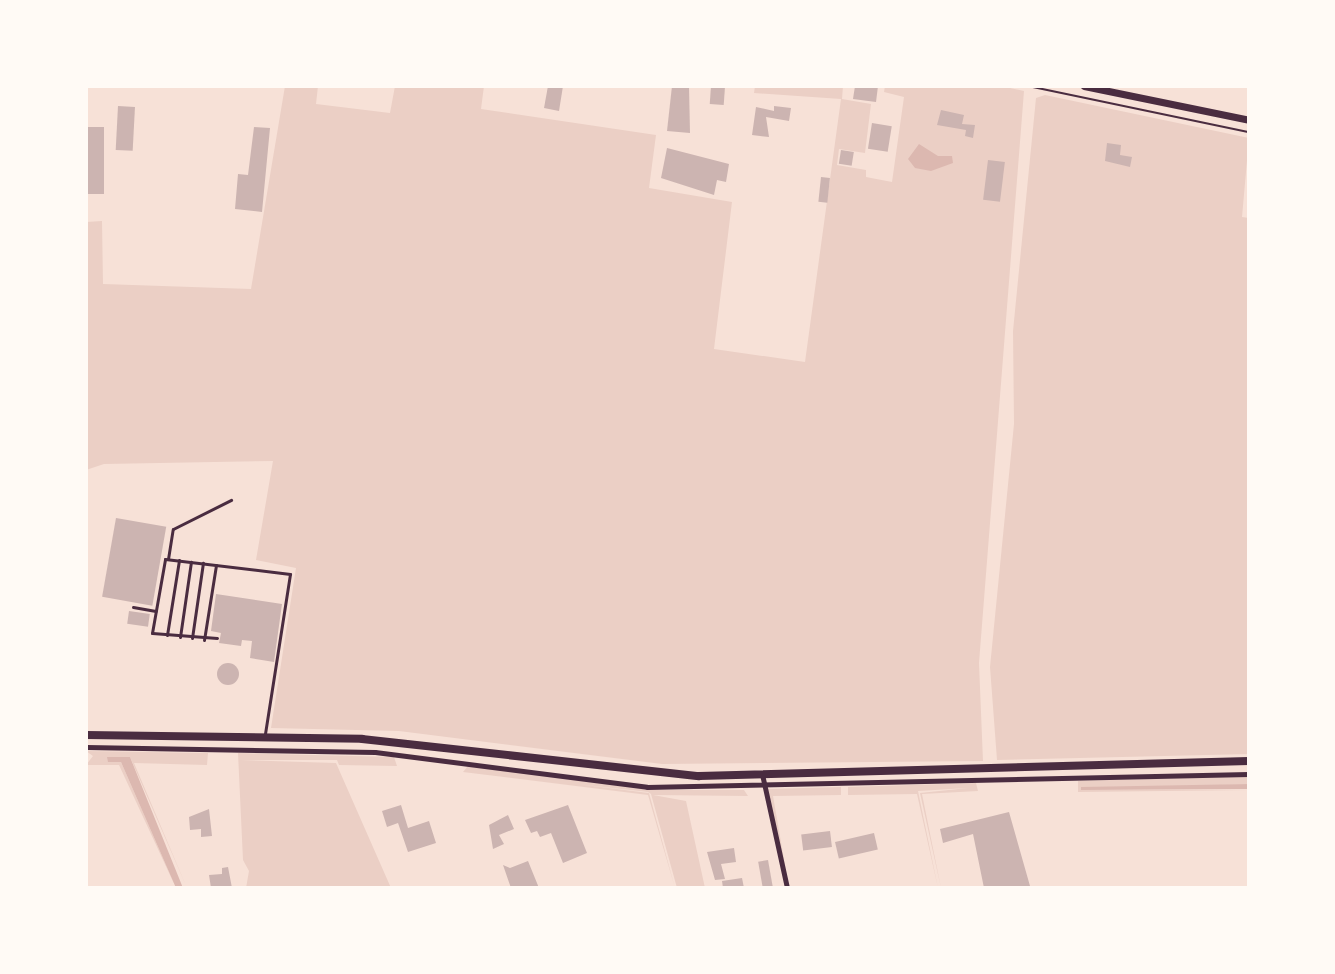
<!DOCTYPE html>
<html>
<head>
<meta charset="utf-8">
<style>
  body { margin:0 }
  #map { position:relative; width:1335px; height:974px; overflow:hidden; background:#f7e1d7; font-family:Overpass,sans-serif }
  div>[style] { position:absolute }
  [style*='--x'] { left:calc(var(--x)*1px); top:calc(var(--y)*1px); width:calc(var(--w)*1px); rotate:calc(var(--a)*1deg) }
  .green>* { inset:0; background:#ebcfc5 }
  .water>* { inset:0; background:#dcb8b0 }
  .building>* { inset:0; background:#ccb4b1; transform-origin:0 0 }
  .round { border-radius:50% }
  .path>* { height:2px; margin:-1px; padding:0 1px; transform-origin:1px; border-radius:1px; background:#4a2c40 }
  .service>* { height:3px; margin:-1.5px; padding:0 1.5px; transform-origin:1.5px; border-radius:1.5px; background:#4a2c40 }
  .minor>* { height:5px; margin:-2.5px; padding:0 2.5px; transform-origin:2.5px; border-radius:2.5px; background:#4a2c40 }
  .tertiary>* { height:7px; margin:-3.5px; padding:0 3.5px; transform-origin:3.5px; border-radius:3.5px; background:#4a2c40 }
  .primary>* { height:8px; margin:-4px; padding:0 4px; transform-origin:4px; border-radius:4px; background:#4a2c40 }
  span { translate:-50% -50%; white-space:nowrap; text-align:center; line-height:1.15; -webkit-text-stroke:6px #fffaf5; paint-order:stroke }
  .frame { position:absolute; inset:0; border:88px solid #fffaf5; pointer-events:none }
</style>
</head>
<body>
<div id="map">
  <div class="green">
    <i style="clip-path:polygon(285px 86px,318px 86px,316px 104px,390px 113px,395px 86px,484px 86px,481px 109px,656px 135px,649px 188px,732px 202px,714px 349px,805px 362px,841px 99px,754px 93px,755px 86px,843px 86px,842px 99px,871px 104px,865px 153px,839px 149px,837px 165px,866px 170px,866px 177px,892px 182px,904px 97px,884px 92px,885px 86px,1001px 86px,1024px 91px,979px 663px,983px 761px,662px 764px,399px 731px,271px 728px,296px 568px,256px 560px,273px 461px,104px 464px,86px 470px,86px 222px,102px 221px,103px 284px,251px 289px)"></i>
    <i style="clip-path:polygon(1045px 95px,1249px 138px,1242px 217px,1249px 218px,1249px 754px,997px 760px,990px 667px,1014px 424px,1013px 331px,1036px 98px)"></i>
    <i style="clip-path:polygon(86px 751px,208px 753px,207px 765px,134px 763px,187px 888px,130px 757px,108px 762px,121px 762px,176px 888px,119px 765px,86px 765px,93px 756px)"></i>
    <i style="clip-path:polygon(238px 753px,394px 757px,397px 766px,339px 765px,337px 760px,241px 760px,336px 763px,391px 888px,246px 888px,249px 871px,243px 860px)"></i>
    <i style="clip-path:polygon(468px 766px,660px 790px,744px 790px,748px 796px,653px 795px,686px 801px,705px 888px,677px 888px,651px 794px,648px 792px,577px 784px,649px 793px,675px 888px,648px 795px,463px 772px)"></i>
    <i style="clip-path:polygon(1249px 776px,1249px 784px,1081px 790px,1249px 790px,1078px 792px,1078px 781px)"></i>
    <i style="clip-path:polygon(976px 783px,978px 791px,922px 794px,941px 888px,920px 793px,968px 788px,918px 791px,938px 888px,917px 794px,848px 795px,848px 787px)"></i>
    <i style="clip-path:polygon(841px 787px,841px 795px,773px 796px,789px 888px,767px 789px)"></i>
  </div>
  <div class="water">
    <i style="clip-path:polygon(919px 144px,938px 156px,952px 156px,953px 163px,931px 171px,915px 168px,908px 159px)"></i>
    <i style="clip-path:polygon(107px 757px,130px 757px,183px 888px,176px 888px,121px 762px,108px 762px)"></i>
    <i style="clip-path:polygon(1249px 784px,1249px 789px,1081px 790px,1081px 787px)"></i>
  </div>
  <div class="building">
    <i style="clip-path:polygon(548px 86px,563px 86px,559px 111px,544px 108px)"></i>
    <i style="clip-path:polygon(672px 86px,689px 86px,690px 133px,667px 131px)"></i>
    <i style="left:711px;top:86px;width:14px;height:18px;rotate:4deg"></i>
    <i style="clip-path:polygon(855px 86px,878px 86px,876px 102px,853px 99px)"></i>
    <i style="left:118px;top:106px;width:17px;height:44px;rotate:3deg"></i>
    <i style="clip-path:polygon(774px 106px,791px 108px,789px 121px,766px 117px,769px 137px,752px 135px,756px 107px,774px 111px)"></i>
    <i style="clip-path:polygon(941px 110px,964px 115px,962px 124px,975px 125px,973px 138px,965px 136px,966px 130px,937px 125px)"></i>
    <i style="left:872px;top:123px;width:20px;height:26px;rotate:9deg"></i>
    <i style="left:86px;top:127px;width:18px;height:67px"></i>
    <i style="clip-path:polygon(254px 127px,270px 128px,262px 212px,235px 209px,238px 174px,248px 175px)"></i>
    <i style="clip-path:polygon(1107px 143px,1121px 145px,1120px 155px,1132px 157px,1130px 167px,1105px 161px)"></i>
    <i style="clip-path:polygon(667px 148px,729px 164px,726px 182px,717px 180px,714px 195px,661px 178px)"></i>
    <i style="left:841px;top:150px;width:13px;height:14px;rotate:9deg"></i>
    <i style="left:988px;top:160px;width:17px;height:40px;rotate:7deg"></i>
    <i style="left:821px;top:177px;width:9px;height:25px;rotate:6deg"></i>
    <i style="left:116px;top:518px;width:51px;height:80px;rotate:10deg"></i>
    <i style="clip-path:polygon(216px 594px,282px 604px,274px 662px,250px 658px,252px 641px,242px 640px,241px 646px,219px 643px,221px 633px,211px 631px)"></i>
    <i style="left:129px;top:611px;width:21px;height:13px;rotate:8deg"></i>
    <i class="round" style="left:217px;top:663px;width:22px;height:22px"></i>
    <i style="clip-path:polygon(401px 805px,408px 828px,429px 821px,436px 843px,408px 852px,398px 823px,387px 827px,382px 811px)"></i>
    <i style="clip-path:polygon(568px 805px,587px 853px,563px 863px,551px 833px,540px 837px,537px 831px,531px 833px,525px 820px)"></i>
    <i style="clip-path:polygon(209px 809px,212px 836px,201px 837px,201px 829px,190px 830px,189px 817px)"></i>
    <i style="clip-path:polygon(1009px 812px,1030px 886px,984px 888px,973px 834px,943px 843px,940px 829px)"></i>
    <i style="clip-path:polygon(508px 815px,514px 829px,499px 835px,504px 844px,493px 849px,489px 825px)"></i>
    <i style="left:830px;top:831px;width:16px;height:29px;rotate:83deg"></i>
    <i style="left:874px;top:833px;width:17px;height:40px;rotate:77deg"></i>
    <i style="clip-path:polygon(734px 848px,736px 862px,721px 864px,725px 879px,715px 880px,707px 852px)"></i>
    <i style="left:768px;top:860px;width:28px;height:10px;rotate:80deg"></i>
    <i style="clip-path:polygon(528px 861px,539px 888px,511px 888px,503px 865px,510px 868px)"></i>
    <i style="clip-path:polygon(228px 867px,232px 888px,211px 888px,209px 875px,222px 874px,222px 868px)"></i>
    <i style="clip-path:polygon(742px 878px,744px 888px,723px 888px,722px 881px)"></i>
  </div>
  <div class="path">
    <i style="--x:1028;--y:86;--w:226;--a:11.8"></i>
  </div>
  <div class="service">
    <i style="--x:168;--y:559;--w:30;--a:-81"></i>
    <i style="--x:173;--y:529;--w:65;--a:-26.6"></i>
    <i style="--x:133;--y:607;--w:23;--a:10"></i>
    <i style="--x:167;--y:635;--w:76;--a:-80.9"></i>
    <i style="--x:180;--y:637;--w:76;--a:-81.7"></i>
    <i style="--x:192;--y:638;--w:76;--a:-81.7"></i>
    <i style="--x:217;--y:638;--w:65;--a:-175.6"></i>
    <i style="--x:152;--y:633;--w:75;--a:-80"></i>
    <i style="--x:165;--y:559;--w:126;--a:6.8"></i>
    <i style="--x:290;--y:574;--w:162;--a:98.9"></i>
    <i style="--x:204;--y:640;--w:76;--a:-80.9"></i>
  </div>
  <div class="minor">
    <i style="--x:86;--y:747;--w:289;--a:1"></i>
    <i style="--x:375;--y:752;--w:274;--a:7.3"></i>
    <i style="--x:647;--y:787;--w:602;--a:-1.24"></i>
    <i style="--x:762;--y:774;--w:117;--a:77.6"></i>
  </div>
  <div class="tertiary">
    <i style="--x:1084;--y:86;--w:168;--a:11.6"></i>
  </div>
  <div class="primary">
    <i style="--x:86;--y:735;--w:276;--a:0.8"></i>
    <i style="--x:362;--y:739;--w:339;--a:6.3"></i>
    <i style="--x:699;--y:776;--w:550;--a:-1.56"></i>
  </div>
  <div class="frame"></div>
</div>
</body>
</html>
